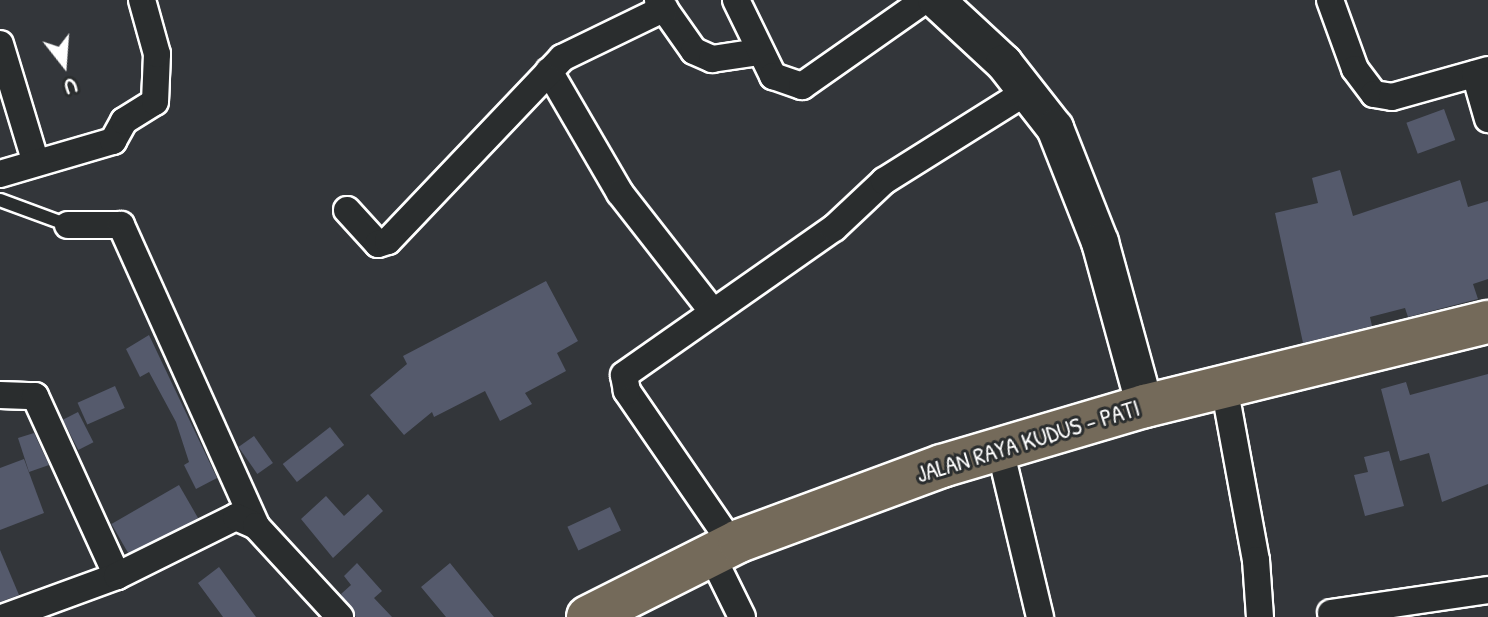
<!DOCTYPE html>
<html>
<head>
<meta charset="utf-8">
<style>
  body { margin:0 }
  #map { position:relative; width:1488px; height:617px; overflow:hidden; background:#33363a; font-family:"Patrick Hand",sans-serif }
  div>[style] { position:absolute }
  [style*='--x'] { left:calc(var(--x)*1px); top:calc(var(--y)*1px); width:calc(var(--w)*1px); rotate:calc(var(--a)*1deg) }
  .building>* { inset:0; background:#555a6c; transform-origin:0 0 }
  .roads { filter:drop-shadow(2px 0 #fff) drop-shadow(-2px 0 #fff) drop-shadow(0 2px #fff) drop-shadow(0 -2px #fff) }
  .service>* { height:12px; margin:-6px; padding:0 6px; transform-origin:6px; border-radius:6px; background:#2a2d2e }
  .minor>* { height:26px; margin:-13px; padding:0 13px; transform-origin:13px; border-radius:13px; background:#2a2d2e }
  .secondary>* { height:36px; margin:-18px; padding:0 18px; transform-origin:18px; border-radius:18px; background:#2a2d2e }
  .trunk>* { height:42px; margin:-21px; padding:0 21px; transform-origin:21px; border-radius:21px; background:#746a5a }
  span { translate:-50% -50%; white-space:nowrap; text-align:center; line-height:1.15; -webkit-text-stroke:6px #2a2d2e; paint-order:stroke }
  .street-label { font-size:24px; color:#fff }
  .north { position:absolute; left:24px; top:24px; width:80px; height:80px; -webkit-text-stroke:6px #2a2d2e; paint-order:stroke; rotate:163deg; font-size:22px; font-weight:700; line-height:32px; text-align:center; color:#fff }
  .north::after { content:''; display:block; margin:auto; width:28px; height:36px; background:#fff; clip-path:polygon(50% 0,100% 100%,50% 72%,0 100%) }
</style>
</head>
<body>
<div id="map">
  <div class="building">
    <i style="left:1444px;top:109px;width:33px;height:40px;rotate:70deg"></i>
    <i style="clip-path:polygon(1340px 170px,1353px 216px,1460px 180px,1468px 207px,1488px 201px,1488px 279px,1473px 284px,1478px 299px,1408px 317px,1405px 308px,1370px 317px,1372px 326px,1303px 343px,1275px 213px,1318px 203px,1312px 178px)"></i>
    <i style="clip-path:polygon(546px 281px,578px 341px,557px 353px,566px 371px,525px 393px,532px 404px,500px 421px,485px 391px,434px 417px,432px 412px,404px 435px,370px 395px,407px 364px,403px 356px)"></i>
    <i style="clip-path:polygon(149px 335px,217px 478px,196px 489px,184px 465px,189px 462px,176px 422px,149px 372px,140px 377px,126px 349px)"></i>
    <i style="clip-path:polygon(1488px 374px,1488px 484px,1442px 502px,1429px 453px,1400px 461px,1381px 389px,1406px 382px,1410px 395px)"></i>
    <i style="left:115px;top:386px;width:24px;height:41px;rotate:66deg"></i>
    <i style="left:78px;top:412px;width:34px;height:17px;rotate:63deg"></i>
    <i style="left:330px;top:427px;width:23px;height:60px;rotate:52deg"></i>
    <i style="clip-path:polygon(34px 433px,49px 465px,29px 472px,18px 438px)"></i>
    <i style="left:254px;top:436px;width:33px;height:19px;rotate:55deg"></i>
    <i style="clip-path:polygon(1389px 451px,1404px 506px,1365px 516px,1354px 475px,1368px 472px,1364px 457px)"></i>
    <i style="clip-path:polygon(24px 459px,44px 513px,0 530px,0 468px)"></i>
    <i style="left:179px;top:485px;width:38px;height:78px;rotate:60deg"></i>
    <i style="clip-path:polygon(368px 494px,383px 511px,333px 558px,301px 519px,326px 496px,344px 516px)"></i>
    <i style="left:610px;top:507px;width:26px;height:47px;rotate:65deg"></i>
    <i style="clip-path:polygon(0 550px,19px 595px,0 602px)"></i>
    <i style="clip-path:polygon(357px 563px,382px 591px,374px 598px,392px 617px,356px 617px,341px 594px,351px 585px,344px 576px)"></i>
    <i style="clip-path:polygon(450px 563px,475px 594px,494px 617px,446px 617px,421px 587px)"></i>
    <i style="clip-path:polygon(219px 567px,236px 590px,256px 617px,223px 617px,198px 583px)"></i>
  </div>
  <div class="roads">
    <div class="service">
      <i style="--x:0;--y:200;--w:72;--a:20.2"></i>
    </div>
    <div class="minor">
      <i style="--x:658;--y:0;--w:62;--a:54.8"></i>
      <i style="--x:694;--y:51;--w:20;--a:24"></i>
      <i style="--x:712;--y:59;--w:48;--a:-8.5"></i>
      <i style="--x:736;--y:0;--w:85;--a:64"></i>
      <i style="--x:773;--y:76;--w:31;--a:19"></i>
      <i style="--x:802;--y:86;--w:150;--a:-35"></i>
      <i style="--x:1330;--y:0;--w:73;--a:70.1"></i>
      <i style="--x:1355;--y:69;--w:31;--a:53"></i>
      <i style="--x:1374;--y:94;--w:18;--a:9"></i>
      <i style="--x:1392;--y:97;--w:100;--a:-15.7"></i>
      <i style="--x:0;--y:44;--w:124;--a:73.2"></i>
      <i style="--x:549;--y:71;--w:141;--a:59.8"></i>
      <i style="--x:620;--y:193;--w:151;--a:52"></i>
      <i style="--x:1475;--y:74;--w:47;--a:73.9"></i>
      <i style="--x:0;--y:174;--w:118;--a:-16.3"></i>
      <i style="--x:113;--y:141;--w:23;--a:-61"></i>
      <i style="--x:124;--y:121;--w:36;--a:-32"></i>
      <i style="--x:155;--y:102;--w:48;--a:-87.6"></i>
      <i style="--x:157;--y:54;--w:56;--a:-105.5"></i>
      <i style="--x:347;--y:210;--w:46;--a:47.6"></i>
      <i style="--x:378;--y:244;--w:10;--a:-17"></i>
      <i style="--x:388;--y:241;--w:253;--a:-46.4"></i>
      <i style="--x:562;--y:58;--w:114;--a:-25.9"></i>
      <i style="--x:68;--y:225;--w:53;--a:0"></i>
      <i style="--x:121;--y:225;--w:330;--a:65.8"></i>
      <i style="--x:1224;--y:386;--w:177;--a:79.6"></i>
      <i style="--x:1256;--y:560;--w:57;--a:86"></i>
      <i style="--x:0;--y:395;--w:35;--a:2"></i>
      <i style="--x:35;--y:396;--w:198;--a:65.5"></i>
      <i style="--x:1000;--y:449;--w:173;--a:76.6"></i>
      <i style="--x:732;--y:544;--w:186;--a:-124.5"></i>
      <i style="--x:627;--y:391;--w:16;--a:-101"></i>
      <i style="--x:624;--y:375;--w:256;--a:-35"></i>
      <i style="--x:834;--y:228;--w:69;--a:-43.2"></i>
      <i style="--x:884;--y:181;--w:171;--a:-32.1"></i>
      <i style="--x:711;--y:554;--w:70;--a:63.8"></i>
      <i style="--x:1331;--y:613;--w:159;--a:-8.3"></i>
      <i style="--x:5;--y:617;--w:119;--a:-20.1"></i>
      <i style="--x:117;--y:576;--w:133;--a:-26.4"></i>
      <i style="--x:236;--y:517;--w:22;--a:24"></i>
      <i style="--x:256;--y:526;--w:124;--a:47.3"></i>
    </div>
    <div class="secondary">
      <i style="--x:936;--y:0;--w:93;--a:42.8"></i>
      <i style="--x:1004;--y:63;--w:83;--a:51.9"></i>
      <i style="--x:1055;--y:128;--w:123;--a:68.5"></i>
      <i style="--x:1100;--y:242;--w:170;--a:74.7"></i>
    </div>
    <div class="trunk">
      <i style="--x:588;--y:617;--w:169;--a:-26.7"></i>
      <i style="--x:739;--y:541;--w:216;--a:-20.3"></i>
      <i style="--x:942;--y:466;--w:212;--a:-16.5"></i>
      <i style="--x:1145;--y:406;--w:353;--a:-13.8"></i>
    </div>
  </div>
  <div class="street-label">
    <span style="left:1028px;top:441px;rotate:-17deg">JALAN RAYA KUDUS - PATI</span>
  </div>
  <div class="north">U</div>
</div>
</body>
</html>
